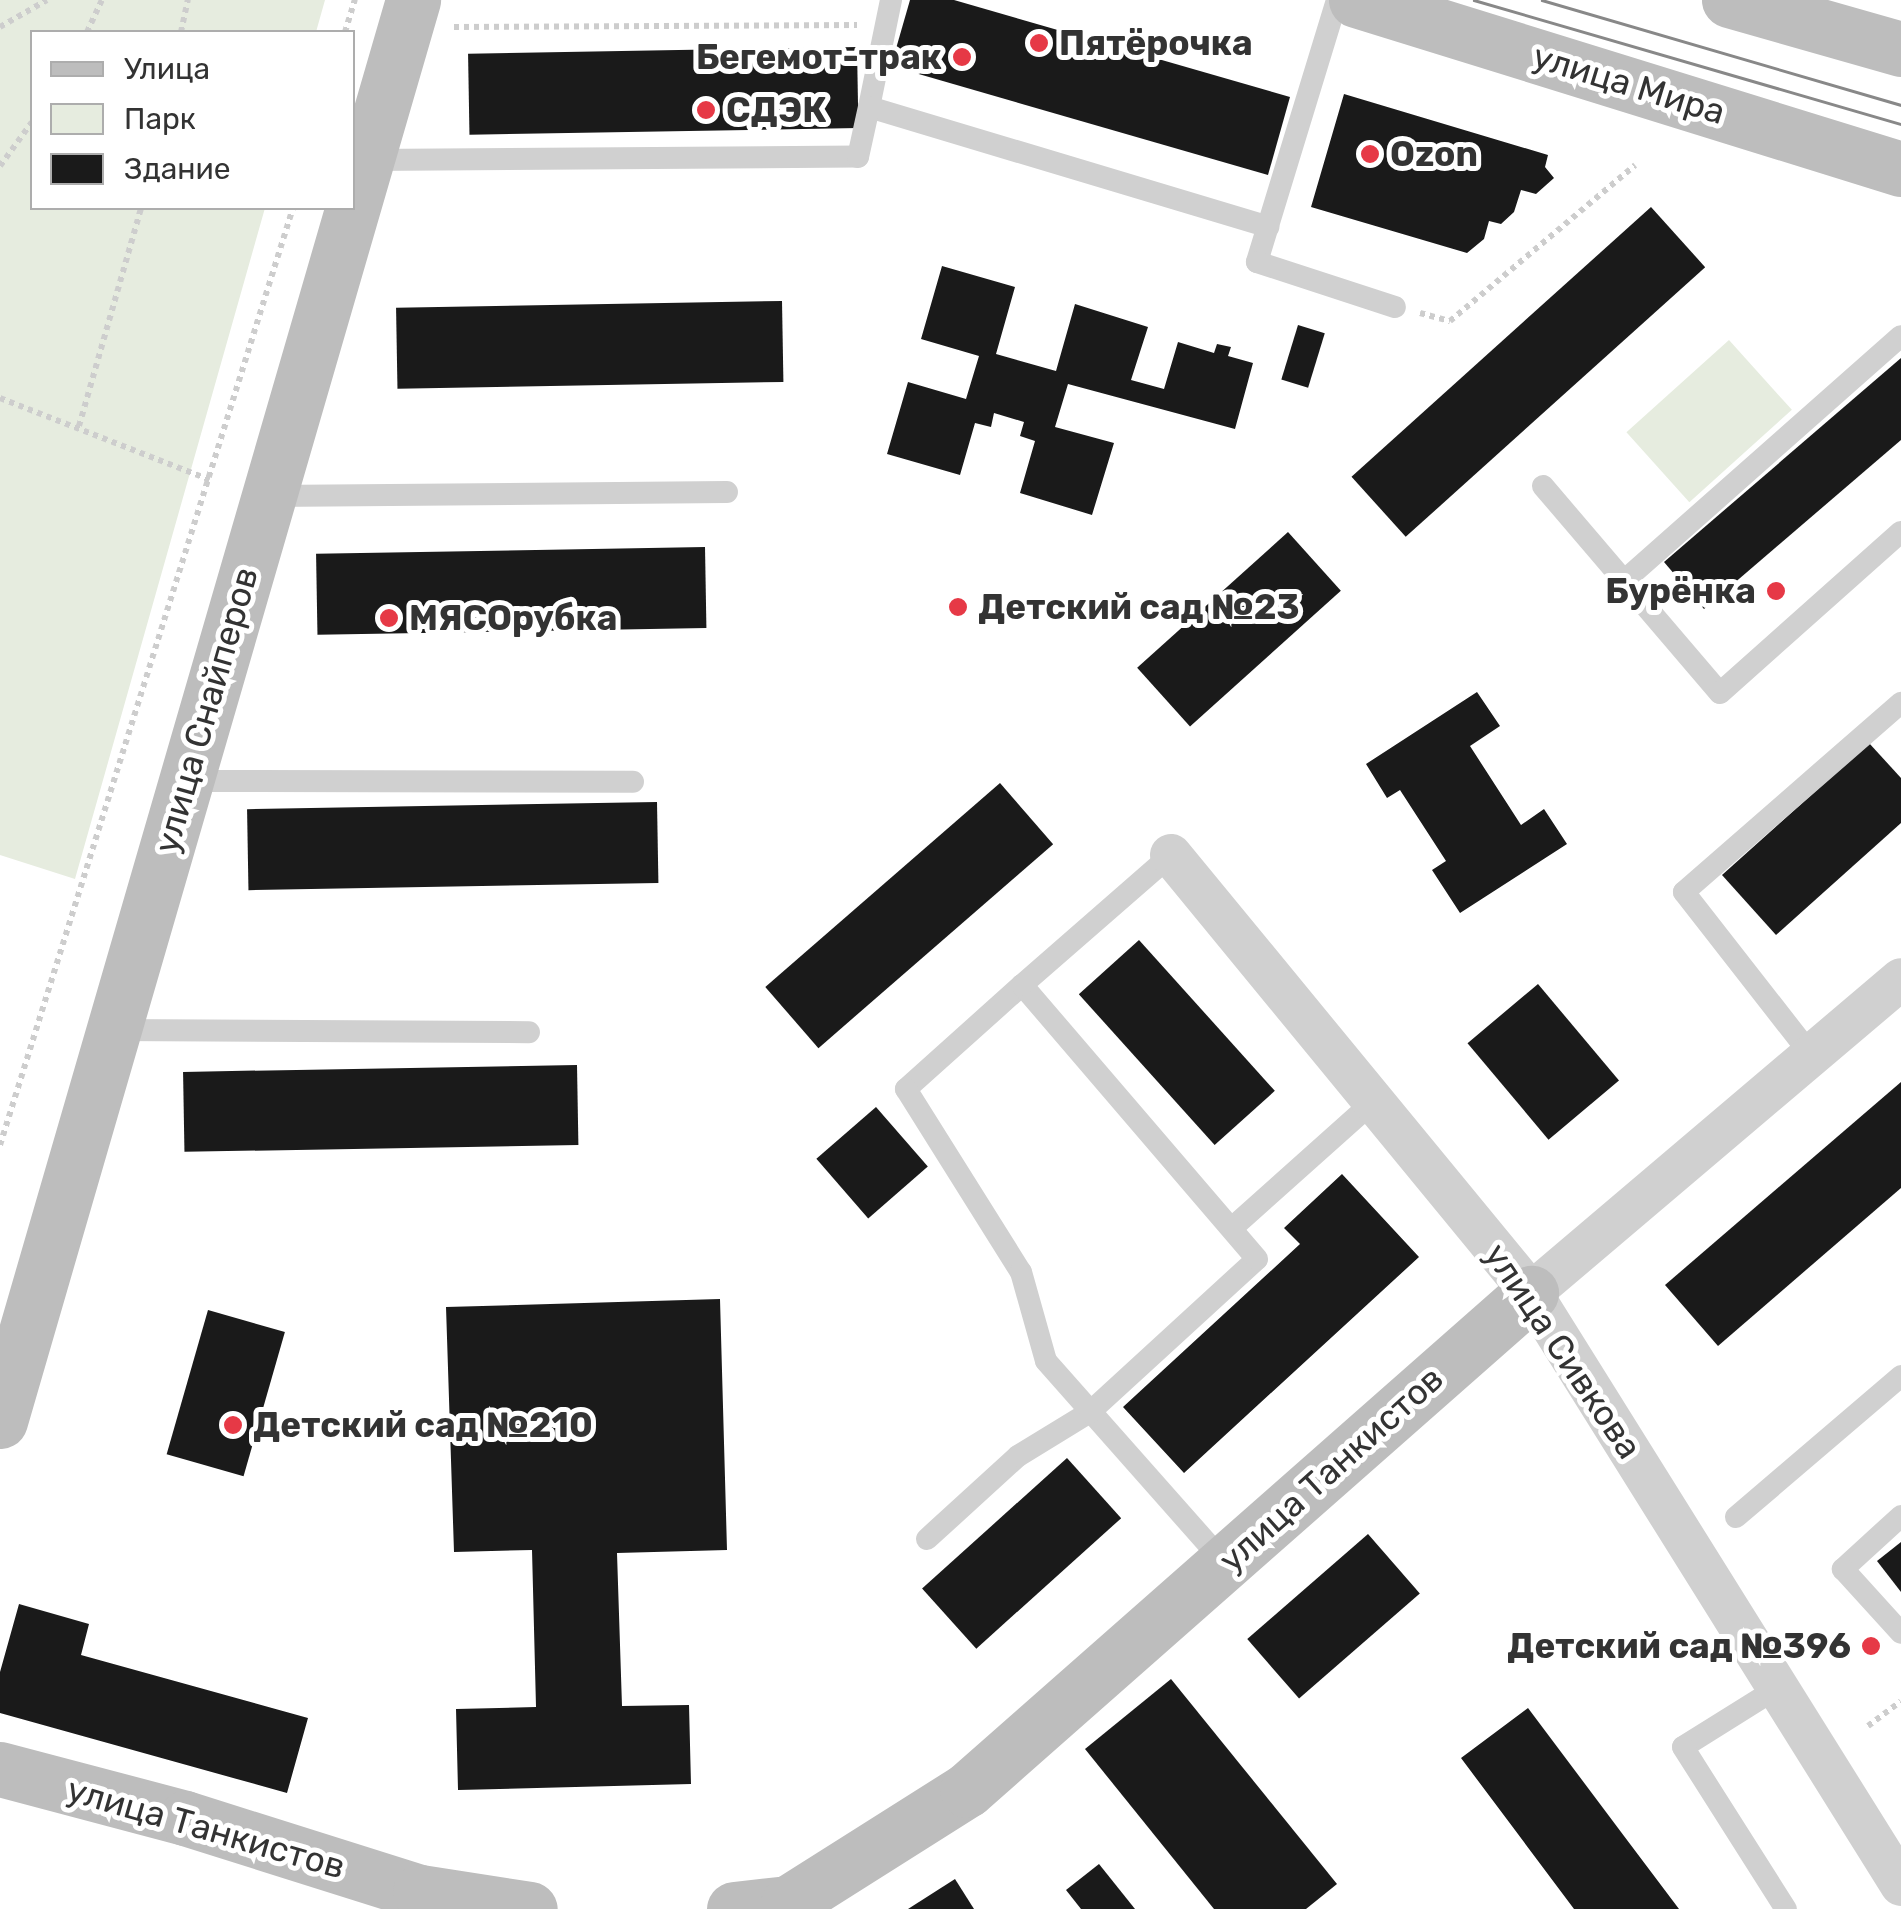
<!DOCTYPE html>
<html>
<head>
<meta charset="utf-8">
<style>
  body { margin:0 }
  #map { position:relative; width:1901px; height:1909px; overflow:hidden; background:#fff; font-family:Rubik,sans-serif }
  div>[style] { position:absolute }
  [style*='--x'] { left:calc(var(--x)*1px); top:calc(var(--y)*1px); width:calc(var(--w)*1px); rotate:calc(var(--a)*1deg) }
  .green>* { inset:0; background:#e6ecdf; transform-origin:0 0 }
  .building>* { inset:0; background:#1a1a1a; transform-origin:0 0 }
  .path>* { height:6px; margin-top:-3px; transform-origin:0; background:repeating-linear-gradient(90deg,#cdcdcd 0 5px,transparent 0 10px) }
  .lane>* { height:22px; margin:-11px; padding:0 11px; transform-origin:11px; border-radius:11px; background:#d0d0d0 }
  .street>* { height:42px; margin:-21px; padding:0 21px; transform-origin:21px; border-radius:21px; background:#d0d0d0 }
  .secondary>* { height:55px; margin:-27.5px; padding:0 27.5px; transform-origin:27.5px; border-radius:27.5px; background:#bdbdbd }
  .tram>* { height:2.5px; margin:-1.25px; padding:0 1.25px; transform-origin:1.25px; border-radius:1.25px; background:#888 }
  .dots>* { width:28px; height:28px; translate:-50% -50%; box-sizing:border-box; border:5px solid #fff; border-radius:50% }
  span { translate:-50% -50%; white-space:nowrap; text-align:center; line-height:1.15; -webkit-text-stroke:10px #fff; paint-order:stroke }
  .poi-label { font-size:35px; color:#333; font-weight:700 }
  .left { translate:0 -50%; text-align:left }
  .right { translate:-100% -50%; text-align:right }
  .street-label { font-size:35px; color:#333 }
  .legend { position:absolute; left:30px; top:30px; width:325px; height:180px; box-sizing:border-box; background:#fff; border:2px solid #adadad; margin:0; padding:12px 18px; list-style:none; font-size:30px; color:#333 }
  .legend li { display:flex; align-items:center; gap:20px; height:50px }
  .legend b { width:50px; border:2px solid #adadad }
</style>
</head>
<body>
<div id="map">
  <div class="green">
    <i style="clip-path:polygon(0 0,325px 0,316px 32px,32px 32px,32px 208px,265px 208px,75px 879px,0 855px)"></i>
    <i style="left:1729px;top:340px;width:94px;height:138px;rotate:48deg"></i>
  </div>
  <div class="building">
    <i style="clip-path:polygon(910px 0,954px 0,1290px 97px,1268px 175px,891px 66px)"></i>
    <i style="left:857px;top:47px;width:81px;height:389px;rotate:89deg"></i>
    <i style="clip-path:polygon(1344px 94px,1548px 155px,1545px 167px,1554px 178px,1536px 194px,1521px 190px,1514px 212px,1501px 224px,1489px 221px,1484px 239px,1467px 253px,1311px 207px)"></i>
    <i style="left:1651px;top:207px;width:81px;height:403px;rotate:48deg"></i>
    <i style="clip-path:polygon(942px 266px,1015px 287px,996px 354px,1056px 371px,1075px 304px,1148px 327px,1131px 380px,1164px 389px,1178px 342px,1214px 353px,1217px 344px,1231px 347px,1228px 356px,1253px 363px,1235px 429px,1068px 384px,1055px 427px,1114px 443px,1092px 515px,1020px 493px,1035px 441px,1020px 436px,1024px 422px,994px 413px,991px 427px,975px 423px,960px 475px,887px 454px,908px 382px,966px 399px,979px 356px,921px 339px)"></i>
    <i style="left:782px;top:301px;width:81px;height:386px;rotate:89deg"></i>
    <i style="left:1298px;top:325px;width:28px;height:57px;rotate:17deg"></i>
    <i style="clip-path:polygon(1901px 358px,1901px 440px,1704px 609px,1664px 562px)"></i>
    <i style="left:1288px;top:532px;width:79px;height:203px;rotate:48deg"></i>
    <i style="left:705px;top:547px;width:81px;height:389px;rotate:89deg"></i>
    <i style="clip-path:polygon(1477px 692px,1500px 726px,1470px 746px,1521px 825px,1544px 809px,1567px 844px,1460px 913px,1432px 870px,1446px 861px,1400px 790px,1387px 798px,1366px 764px)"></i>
    <i style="clip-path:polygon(1869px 743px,1901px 778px,1901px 823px,1776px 935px,1722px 875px)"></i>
    <i style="left:1000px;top:783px;width:81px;height:311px;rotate:49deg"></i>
    <i style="left:657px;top:802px;width:81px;height:410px;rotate:89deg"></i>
    <i style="left:1139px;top:940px;width:203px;height:81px;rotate:48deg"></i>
    <i style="left:1538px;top:984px;width:126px;height:92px;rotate:50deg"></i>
    <i style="left:577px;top:1065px;width:80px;height:394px;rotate:89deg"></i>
    <i style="clip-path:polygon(1901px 1082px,1901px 1188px,1718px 1346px,1665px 1285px)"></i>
    <i style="left:876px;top:1107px;width:79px;height:79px;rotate:49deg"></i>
    <i style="clip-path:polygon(1342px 1174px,1419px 1257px,1184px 1473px,1123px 1407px,1300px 1244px,1284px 1228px)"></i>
    <i style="clip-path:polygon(720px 1299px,727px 1550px,617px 1553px,622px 1706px,689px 1705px,691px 1784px,458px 1790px,456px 1709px,536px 1707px,532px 1550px,454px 1552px,446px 1307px)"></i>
    <i style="left:208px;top:1310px;width:80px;height:150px;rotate:16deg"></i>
    <i style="left:1067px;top:1458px;width:81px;height:195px;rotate:48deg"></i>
    <i style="left:1368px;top:1534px;width:79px;height:160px;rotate:49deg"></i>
    <i style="clip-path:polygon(1901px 1542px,1901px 1592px,1877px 1561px)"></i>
    <i style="clip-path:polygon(19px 1604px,89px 1624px,81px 1655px,308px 1718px,287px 1793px,0 1713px,0 1672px)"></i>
    <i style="clip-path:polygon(1171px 1679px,1337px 1884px,1306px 1909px,1214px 1909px,1085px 1749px)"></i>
    <i style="clip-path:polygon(1528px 1708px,1624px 1836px,1679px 1909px,1574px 1909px,1461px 1758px)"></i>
    <i style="clip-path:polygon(1099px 1864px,1135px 1909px,1081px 1909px,1066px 1890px)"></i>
    <i style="clip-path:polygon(955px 1879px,974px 1909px,908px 1909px)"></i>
  </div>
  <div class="path">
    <i style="--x:0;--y:27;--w:54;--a:-29.9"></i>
    <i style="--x:454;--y:27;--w:403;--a:-0.3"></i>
    <i style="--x:87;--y:32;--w:35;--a:-65"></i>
    <i style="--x:181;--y:32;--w:33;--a:-78"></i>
    <i style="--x:345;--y:32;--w:34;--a:-73"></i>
    <i style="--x:0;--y:166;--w:54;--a:-54"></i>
    <i style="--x:1420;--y:313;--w:31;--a:15"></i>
    <i style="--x:1450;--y:321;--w:242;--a:-40.1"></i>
    <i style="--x:0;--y:398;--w:225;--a:21.3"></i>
    <i style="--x:79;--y:426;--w:227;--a:-74.1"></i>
    <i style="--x:0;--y:1145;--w:982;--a:-72.64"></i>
    <i style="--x:1868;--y:1726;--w:41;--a:-37.1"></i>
  </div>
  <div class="lane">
    <i style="--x:891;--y:0;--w:109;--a:101.6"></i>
    <i style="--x:869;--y:107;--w:417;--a:16.7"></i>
    <i style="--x:1337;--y:0;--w:274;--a:107"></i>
    <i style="--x:1257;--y:262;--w:145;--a:18.1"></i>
    <i style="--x:368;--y:160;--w:490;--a:-0.4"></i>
    <i style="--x:858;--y:157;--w:51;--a:-77.6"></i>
    <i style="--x:1543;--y:486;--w:272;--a:49.5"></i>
    <i style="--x:1720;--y:693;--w:242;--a:-41.7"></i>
    <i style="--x:270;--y:496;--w:457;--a:-0.5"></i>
    <i style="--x:1625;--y:580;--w:368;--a:-41.5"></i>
    <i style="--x:186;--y:781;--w:447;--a:0.1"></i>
    <i style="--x:1022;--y:985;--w:156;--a:138.1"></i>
    <i style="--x:906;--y:1089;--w:216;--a:57.9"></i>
    <i style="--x:1021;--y:1272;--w:92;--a:74.3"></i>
    <i style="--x:1046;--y:1361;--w:270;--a:48.5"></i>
    <i style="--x:113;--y:1030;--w:416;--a:0.3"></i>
    <i style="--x:1812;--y:1056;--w:208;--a:-128"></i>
    <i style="--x:1684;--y:892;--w:288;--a:-41.1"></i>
    <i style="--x:1232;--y:1228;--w:191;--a:-41.8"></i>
    <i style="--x:1901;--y:1516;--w:79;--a:137.6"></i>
    <i style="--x:1843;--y:1569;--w:86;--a:47.8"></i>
    <i style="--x:1736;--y:1517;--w:217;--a:-40.5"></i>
    <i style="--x:927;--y:1539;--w:123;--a:-42.4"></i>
    <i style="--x:1018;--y:1456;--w:84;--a:-31.4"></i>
    <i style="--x:1090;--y:1412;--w:226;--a:-42.5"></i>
    <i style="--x:1257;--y:1259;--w:361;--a:-130.6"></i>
    <i style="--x:1022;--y:985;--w:198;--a:-41.1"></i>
    <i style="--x:1779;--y:1687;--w:113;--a:148"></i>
    <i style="--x:1683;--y:1747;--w:192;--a:57.6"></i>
  </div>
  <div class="street">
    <i style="--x:1171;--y:855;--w:567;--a:50.58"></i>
    <i style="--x:1531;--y:1293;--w:698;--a:57.99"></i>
    <i style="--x:1531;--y:1293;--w:485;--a:-40.3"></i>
  </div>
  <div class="secondary">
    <i style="--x:1356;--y:0;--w:571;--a:17.23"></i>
    <i style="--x:1729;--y:0;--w:179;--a:15.9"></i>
    <i style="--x:0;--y:1421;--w:1480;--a:-73.79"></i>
    <i style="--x:0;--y:1769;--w:191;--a:14.8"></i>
    <i style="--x:185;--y:1818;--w:246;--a:17.5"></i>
    <i style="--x:420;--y:1892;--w:111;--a:8.8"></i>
    <i style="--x:734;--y:1909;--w:54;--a:-6.3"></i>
    <i style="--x:788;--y:1903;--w:212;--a:-32.3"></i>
    <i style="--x:967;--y:1790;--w:752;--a:-41.39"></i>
  </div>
  <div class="tram">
    <i style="--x:1474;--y:0;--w:445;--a:16.2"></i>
    <i style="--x:1542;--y:0;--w:374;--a:16.3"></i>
  </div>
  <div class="dots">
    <i style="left:1039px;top:43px;background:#e63946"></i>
    <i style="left:962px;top:57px;background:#e63946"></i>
    <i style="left:706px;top:110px;background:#e63946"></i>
    <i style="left:1370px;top:154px;background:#e63946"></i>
    <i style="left:1776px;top:591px;background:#e63946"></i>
    <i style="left:958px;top:607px;background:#e63946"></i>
    <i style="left:389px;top:618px;background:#e63946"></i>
    <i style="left:233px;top:1425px;background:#e63946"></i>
    <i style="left:1871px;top:1646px;background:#e63946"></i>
  </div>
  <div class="poi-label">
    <span class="left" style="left:1059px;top:43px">Пятёрочка</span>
    <span class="right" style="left:942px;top:57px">Бегемот-трак</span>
    <span class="left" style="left:726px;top:110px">СДЭК</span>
    <span class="left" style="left:1390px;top:154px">Ozon</span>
    <span class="right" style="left:1756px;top:591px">Бурёнка</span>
    <span class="left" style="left:978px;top:607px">Детский сад №23</span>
    <span class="left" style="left:409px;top:618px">МЯСОрубка</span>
    <span class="left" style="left:253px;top:1425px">Детский сад №210</span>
    <span class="right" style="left:1851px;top:1646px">Детский сад №396</span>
  </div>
  <div class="street-label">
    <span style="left:1629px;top:84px;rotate:17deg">улица Мира</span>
    <span style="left:206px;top:710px;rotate:-74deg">улица Снайперов</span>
    <span style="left:1563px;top:1351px;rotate:56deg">улица Сивкова</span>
    <span style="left:1331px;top:1469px;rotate:-42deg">улица Танкистов</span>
    <span style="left:206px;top:1828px;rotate:16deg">улица Танкистов</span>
  </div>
  <ul class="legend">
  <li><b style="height:12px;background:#bdbdbd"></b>Улица</li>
  <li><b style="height:28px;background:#e6ecdf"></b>Парк</li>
  <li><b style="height:28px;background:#1a1a1a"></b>Здание</li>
  </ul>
</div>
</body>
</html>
